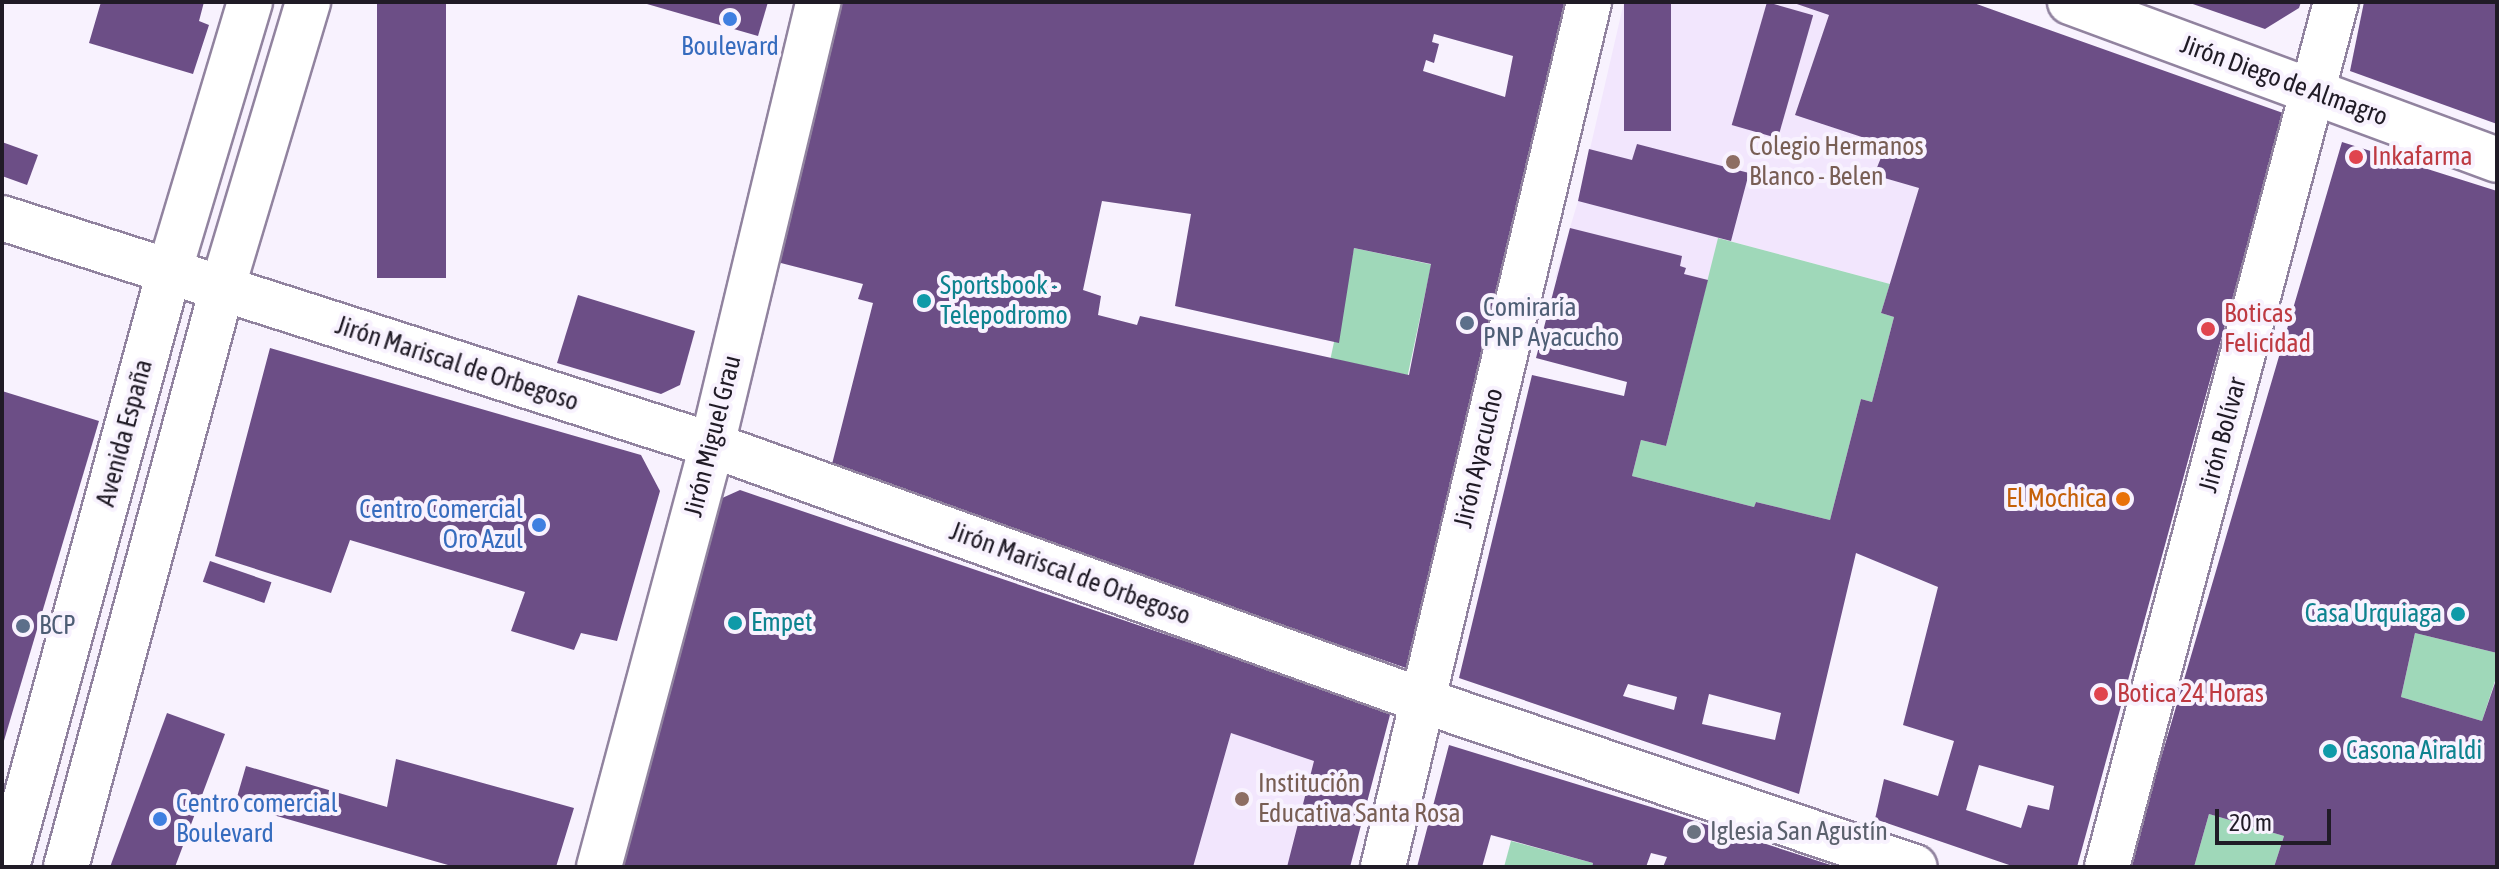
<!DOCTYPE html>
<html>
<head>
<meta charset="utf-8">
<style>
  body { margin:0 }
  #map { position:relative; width:2499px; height:869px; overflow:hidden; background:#f8f2fe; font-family:"Asap Condensed",sans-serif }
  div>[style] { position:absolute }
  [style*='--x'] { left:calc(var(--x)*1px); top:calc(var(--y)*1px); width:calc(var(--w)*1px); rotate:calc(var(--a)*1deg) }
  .built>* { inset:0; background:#f2e6fd }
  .green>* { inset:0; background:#9fd8b9; transform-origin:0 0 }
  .building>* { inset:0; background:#6c4e86; transform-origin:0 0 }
  .roads { filter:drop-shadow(2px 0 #91839f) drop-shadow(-2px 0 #91839f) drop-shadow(0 2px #91839f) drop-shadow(0 -2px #91839f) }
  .minor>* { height:44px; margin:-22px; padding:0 22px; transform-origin:22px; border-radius:22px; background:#fff }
  .tertiary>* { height:44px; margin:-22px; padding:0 22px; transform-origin:22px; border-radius:22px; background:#fff }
  .primary>* { height:44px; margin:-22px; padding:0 22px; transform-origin:22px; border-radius:22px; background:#fff }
  .dots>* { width:22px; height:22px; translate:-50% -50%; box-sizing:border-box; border:4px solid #f8f2fe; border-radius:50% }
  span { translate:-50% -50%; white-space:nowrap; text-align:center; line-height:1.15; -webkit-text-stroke:8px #f8f2fe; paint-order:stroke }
  .shop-label { font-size:26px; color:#366cbe }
  .right { translate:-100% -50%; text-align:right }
  .left { translate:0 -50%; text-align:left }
  .street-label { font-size:26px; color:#201b26 }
  .education-label { font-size:26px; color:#785e54 }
  .health-label { font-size:26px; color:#be3a42 }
  .culture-label { font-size:26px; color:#0d838f }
  .service-label { font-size:26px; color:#4e5e75 }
  .food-label { font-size:26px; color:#c56008 }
  .worship-label { font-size:26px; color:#5b616d }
  .frame { position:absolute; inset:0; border:4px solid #201b26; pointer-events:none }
  .scale { position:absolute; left:2215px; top:809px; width:116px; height:36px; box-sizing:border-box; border:4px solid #201b26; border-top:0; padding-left:10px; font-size:24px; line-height:28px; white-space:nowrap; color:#201b26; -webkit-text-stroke:6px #f8f2fe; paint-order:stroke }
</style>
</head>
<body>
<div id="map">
  <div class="built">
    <i style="clip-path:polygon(1624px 2px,1834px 2px,1795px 114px,1886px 145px,1874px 175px,1919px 188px,1890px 284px,1719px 238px,1699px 316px,1555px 278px,1578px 201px)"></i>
    <i style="clip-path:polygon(1391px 711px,1350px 867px,1099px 867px,1133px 730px)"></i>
  </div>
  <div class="green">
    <i style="clip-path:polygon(1718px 238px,1890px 284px,1881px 313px,1894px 317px,1872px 402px,1861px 399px,1830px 520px,1756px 502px,1754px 507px,1632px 476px,1641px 440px,1666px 446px)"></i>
    <i style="left:1354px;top:248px;width:79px;height:113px;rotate:12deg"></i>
    <i style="clip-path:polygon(2415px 633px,2497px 653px,2497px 675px,2482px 721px,2401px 697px)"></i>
    <i style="clip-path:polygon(2209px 814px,2284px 836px,2274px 867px,2194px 867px)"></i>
    <i style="clip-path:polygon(1511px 841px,1593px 863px,1592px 867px,1504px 867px)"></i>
  </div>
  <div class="building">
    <i style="clip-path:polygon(101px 2px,204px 2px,199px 21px,209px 25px,193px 74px,89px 43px)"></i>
    <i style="left:377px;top:2px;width:69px;height:276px"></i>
    <i style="clip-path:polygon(640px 2px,768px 2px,758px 36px)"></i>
    <i style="clip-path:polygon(evenodd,842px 2px,1565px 2px,1406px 668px,831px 468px,873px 303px,858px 299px,863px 284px,777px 262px,842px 2px,1434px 34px,1513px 56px,1505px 97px,1423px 71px,1426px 60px,1434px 63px,1439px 44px,1432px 42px,1434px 34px,842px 2px,1102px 201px,1191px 214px,1175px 306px,1339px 343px,1354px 248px,1431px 264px,1409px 375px,1140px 316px,1137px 325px,1098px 315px,1101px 296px,1083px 290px,1102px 201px)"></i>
    <i style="left:1624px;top:2px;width:47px;height:129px"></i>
    <i style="left:1767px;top:2px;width:48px;height:128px;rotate:16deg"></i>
    <i style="clip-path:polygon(evenodd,1791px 2px,1971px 2px,2283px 113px,2077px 867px,2015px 867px,1875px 819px,1884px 779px,1938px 796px,1954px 741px,1903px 725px,1938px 587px,1856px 553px,1799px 794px,1459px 678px,1532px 375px,1624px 396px,1627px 382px,1536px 358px,1570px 228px,1682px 256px,1680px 266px,1686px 268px,1684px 274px,1708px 280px,1666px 446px,1641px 440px,1632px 476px,1754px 507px,1756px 502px,1830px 520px,1861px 399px,1872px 402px,1894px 317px,1881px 313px,1919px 188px,1874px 175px,1886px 145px,1795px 115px,1829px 15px,1791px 2px,1628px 684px,1677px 697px,1674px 710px,1623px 696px,1628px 684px,1791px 2px,1709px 694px,1781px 713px,1775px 740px,1702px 724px,1709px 694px,1791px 2px,1979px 765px,2054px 786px,2049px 810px,2028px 805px,2021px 828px,1966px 810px,1979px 765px)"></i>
    <i style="clip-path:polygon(2187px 2px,2301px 2px,2299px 8px,2265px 29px)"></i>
    <i style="clip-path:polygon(2364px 2px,2497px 2px,2497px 124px,2350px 71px)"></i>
    <i style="clip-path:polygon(2px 142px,38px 155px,27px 185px,2px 176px)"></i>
    <i style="clip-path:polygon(2342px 142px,2497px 191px,2497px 653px,2415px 633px,2401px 697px,2482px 721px,2497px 677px,2497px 867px,2274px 867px,2284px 836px,2209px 814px,2194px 867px,2129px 867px)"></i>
    <i style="clip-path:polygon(1637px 144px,1749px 173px,1731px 241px,1578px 201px,1589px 149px,1632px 160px)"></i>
    <i style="clip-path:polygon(578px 295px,695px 331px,680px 385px,661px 394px,557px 363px)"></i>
    <i style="clip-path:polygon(270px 348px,641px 455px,660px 491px,617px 641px,581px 633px,574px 650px,511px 631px,525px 592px,350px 540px,331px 593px,215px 556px)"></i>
    <i style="clip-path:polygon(2px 391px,99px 421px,3px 744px,2px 744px)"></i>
    <i style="clip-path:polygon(740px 490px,1391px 711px,1350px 867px,1287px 867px,1314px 761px,1231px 733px,1193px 867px,621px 867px,720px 499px)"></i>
    <i style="left:210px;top:561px;width:65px;height:22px;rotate:19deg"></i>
    <i style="clip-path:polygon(167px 713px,225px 734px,175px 867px,110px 867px)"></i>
    <i style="clip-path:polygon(1449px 745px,1664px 811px,1837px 867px,1663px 867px,1667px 857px,1651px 853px,1646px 867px,1592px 867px,1593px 863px,1491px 835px,1482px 867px,1417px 867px)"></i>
    <i style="clip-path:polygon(396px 759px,574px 808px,556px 867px,455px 867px,235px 804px,246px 766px,387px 807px)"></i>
  </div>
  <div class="roads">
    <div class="minor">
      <i style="--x:599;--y:867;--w:437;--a:-75"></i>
      <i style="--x:712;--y:445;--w:456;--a:-76.5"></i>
      <i style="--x:1383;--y:867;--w:889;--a:-76.6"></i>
    </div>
    <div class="tertiary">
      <i style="--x:2070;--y:2;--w:455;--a:20.3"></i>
      <i style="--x:2;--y:218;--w:745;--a:17.73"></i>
      <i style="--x:712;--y:445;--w:753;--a:19.78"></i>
      <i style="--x:1421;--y:700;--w:521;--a:18.68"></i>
      <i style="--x:2107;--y:867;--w:895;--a:-75.17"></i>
    </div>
    <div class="primary">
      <i style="--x:7;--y:867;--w:617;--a:-74.77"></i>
      <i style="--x:169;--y:272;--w:282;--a:-73.3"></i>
      <i style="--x:66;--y:867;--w:599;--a:-74.9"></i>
      <i style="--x:222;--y:289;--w:300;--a:-73.3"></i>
    </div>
  </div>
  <div class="dots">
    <i style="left:730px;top:19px;background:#3f7fe0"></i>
    <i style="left:2356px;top:157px;background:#e0444e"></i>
    <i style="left:1733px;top:162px;background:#8d6e63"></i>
    <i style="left:924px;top:301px;background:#0f9aa8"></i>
    <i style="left:1467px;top:323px;background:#5c6f8a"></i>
    <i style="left:2208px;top:329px;background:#e0444e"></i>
    <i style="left:2123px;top:499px;background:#e8710a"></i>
    <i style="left:539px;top:525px;background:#3f7fe0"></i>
    <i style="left:2458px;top:614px;background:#0f9aa8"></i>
    <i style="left:735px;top:623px;background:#0f9aa8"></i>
    <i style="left:23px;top:626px;background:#5c6f8a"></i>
    <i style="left:2101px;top:694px;background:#e0444e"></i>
    <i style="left:2330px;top:751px;background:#0f9aa8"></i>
    <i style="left:1242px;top:799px;background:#8d6e63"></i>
    <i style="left:160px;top:819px;background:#3f7fe0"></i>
    <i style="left:1694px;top:832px;background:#6b7280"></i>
  </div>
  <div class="shop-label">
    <span style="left:730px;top:47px">Boulevard</span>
    <span class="right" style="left:523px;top:525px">Centro Comercial<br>Oro Azul</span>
    <span class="left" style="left:176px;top:819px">Centro comercial<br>Boulevard</span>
  </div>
  <div class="street-label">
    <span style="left:2284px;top:81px;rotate:20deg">Jirón Diego de Almagro</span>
    <span style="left:457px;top:364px;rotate:18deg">Jirón Mariscal de Orbegoso</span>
    <span style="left:125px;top:433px;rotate:-75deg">Avenida España</span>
    <span style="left:2223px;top:435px;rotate:-75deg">Jirón Bolívar</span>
    <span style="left:713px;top:436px;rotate:-76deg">Jirón Miguel Grau</span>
    <span style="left:1479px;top:458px;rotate:-77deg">Jirón Ayacucho</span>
    <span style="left:1070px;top:574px;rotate:20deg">Jirón Mariscal de Orbegoso</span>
  </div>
  <div class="education-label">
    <span class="left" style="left:1749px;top:162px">Colegio Hermanos<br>Blanco - Belen</span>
    <span class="left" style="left:1258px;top:799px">Institución<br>Educativa Santa Rosa</span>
  </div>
  <div class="health-label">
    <span class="left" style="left:2372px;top:157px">Inkafarma</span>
    <span class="left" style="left:2224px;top:329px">Boticas<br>Felicidad</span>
    <span class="left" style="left:2117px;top:694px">Botica 24 Horas</span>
  </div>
  <div class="culture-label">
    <span class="left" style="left:940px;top:301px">Sportsbook -<br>Telepodromo</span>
    <span class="right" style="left:2442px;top:614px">Casa Urquiaga</span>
    <span class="left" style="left:751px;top:623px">Empet</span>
    <span class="left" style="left:2346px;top:751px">Casona Airaldi</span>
  </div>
  <div class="service-label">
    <span class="left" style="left:1483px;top:323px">Comiraría<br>PNP Ayacucho</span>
    <span class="left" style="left:39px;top:626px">BCP</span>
  </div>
  <div class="food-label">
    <span class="right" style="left:2107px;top:499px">El Mochica</span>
  </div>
  <div class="worship-label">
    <span class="left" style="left:1710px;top:832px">Iglesia San Agustín</span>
  </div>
  <div class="frame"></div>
  <div class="scale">20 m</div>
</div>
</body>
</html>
